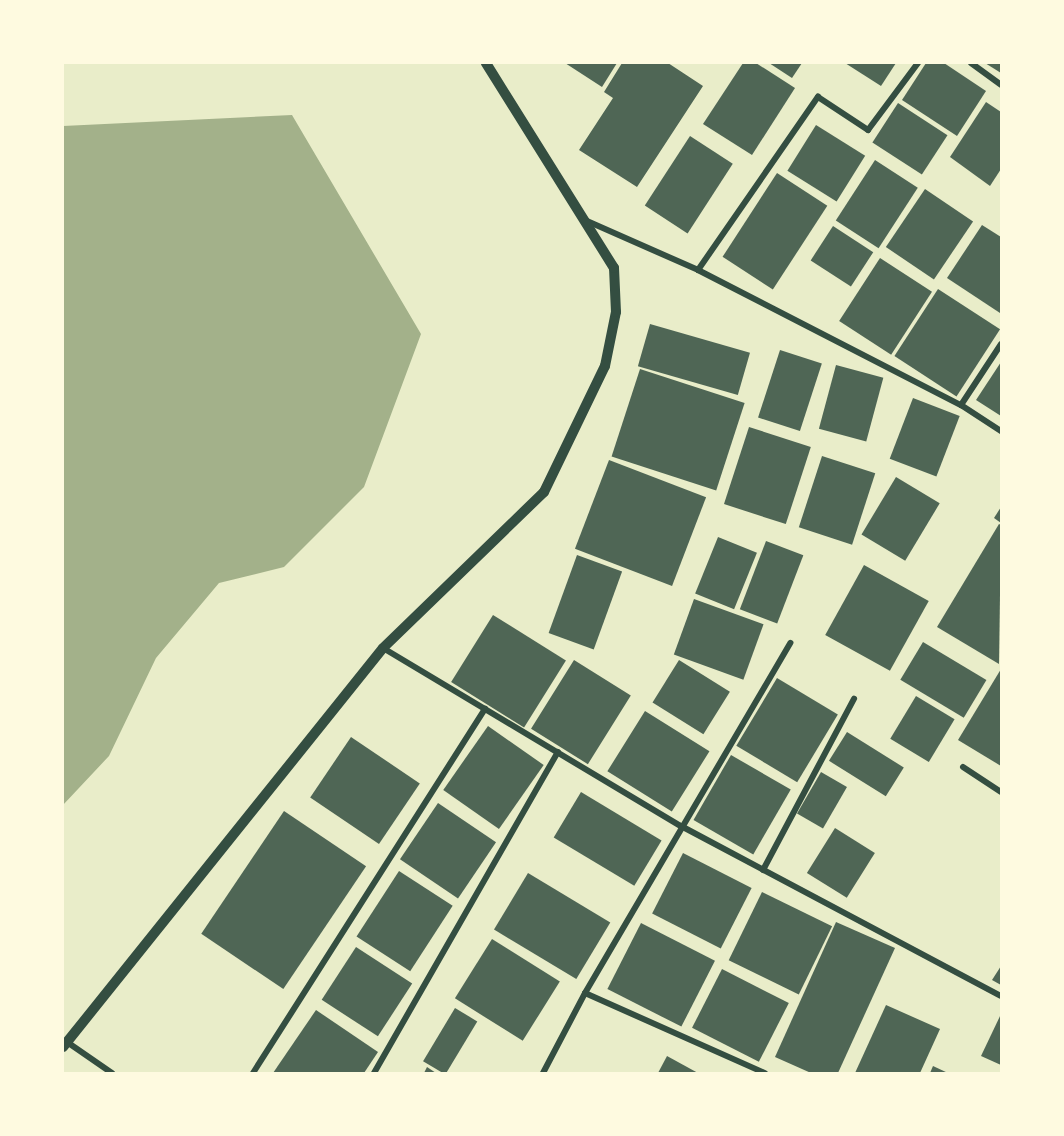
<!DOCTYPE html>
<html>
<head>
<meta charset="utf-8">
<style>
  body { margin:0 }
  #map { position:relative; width:1064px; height:1136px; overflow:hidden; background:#e9edc9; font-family:"PT Sans",sans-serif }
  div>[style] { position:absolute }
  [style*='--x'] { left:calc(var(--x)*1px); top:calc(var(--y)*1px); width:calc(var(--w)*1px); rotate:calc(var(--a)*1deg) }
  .water>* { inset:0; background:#a3b18a }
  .building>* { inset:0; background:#4f6655; transform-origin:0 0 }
  .minor>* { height:6px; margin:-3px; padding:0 3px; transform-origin:3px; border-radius:3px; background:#344e41 }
  .tertiary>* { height:10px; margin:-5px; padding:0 5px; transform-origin:5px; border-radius:5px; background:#344e41 }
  span { translate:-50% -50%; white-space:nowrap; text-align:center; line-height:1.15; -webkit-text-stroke:5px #fefae0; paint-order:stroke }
  .frame { position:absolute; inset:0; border:64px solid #fefae0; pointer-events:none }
</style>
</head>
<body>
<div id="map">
  <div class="water">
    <i style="clip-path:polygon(292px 115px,421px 334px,364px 487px,284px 567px,219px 583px,156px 658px,109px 756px,63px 805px,63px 126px)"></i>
  </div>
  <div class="building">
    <i style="clip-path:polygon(565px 63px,617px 63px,602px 87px)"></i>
    <i style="clip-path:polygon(622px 63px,668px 63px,703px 86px,637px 187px,579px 150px,613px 98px,604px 92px)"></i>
    <i style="clip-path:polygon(743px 63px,756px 63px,795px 88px,752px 155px,703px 124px)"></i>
    <i style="clip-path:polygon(769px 63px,802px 63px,792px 78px)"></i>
    <i style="clip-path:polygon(845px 63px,896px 63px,881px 86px)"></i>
    <i style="clip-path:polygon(926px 63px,944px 63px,986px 91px,957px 136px,902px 100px)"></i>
    <i style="clip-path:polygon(985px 63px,1001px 63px,1001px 73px)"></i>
    <i style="clip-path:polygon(986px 102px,1001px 112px,1001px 169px,990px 186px,950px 157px)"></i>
    <i style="left:898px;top:103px;width:59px;height:47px;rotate:33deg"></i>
    <i style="left:816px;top:125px;width:58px;height:54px;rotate:32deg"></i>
    <i style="left:690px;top:136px;width:51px;height:83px;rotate:33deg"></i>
    <i style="left:875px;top:160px;width:51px;height:72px;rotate:33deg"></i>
    <i style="left:777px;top:173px;width:60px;height:100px;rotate:33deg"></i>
    <i style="left:925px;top:189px;width:58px;height:70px;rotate:34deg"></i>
    <i style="clip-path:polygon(982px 225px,1001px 237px,1000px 313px,947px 278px)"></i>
    <i style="left:833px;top:226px;width:48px;height:41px;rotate:33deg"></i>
    <i style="left:880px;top:258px;width:62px;height:75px;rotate:33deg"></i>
    <i style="left:938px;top:289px;width:74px;height:80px;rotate:33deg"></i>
    <i style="left:650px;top:324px;width:104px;height:44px;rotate:16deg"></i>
    <i style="left:780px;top:350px;width:44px;height:71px;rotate:18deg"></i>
    <i style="clip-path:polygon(1001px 362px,1001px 416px,976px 400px)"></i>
    <i style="left:836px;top:365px;width:49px;height:66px;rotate:15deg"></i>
    <i style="left:640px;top:369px;width:110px;height:92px;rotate:18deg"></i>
    <i style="left:913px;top:398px;width:50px;height:65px;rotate:21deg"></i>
    <i style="left:749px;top:427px;width:65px;height:81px;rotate:18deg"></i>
    <i style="left:822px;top:456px;width:56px;height:75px;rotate:18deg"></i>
    <i style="left:609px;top:460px;width:104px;height:95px;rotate:21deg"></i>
    <i style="left:896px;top:477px;width:51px;height:67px;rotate:31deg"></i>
    <i style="clip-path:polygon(1001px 507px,1001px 523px,994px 518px)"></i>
    <i style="clip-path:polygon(999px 524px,1001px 525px,999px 664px,937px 627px)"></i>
    <i style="left:718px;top:537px;width:42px;height:61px;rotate:22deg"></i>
    <i style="left:766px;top:541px;width:40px;height:73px;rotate:21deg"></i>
    <i style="left:577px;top:555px;width:48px;height:83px;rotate:20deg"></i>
    <i style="left:864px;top:565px;width:74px;height:80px;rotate:29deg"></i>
    <i style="left:694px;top:599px;width:74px;height:59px;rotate:20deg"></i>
    <i style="left:493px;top:615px;width:86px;height:79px;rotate:32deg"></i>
    <i style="left:923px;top:642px;width:74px;height:44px;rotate:31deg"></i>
    <i style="left:574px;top:660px;width:67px;height:81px;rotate:32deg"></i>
    <i style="left:679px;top:660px;width:60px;height:50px;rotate:32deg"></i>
    <i style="clip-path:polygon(1001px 669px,1001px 766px,958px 740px)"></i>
    <i style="left:777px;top:678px;width:71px;height:79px;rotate:31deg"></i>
    <i style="left:916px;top:696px;width:45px;height:50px;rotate:31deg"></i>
    <i style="left:645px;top:711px;width:76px;height:71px;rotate:32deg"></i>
    <i style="left:488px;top:726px;width:68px;height:78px;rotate:35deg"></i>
    <i style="left:847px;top:732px;width:67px;height:34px;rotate:32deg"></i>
    <i style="left:351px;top:737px;width:83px;height:73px;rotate:34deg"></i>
    <i style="left:731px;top:755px;width:69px;height:75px;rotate:30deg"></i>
    <i style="left:821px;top:772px;width:30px;height:48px;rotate:30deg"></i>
    <i style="left:581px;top:792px;width:94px;height:53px;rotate:31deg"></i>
    <i style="left:438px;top:803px;width:70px;height:68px;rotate:34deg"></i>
    <i style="left:284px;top:811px;width:99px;height:148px;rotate:34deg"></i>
    <i style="left:835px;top:828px;width:47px;height:53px;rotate:32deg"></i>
    <i style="left:683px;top:853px;width:77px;height:68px;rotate:27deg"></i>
    <i style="left:399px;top:871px;width:64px;height:78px;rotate:33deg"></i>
    <i style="left:528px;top:873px;width:96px;height:66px;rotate:31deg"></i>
    <i style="left:762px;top:892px;width:78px;height:76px;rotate:26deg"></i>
    <i style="clip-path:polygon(836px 922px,895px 948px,838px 1073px,811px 1073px,775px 1057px)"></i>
    <i style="left:641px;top:923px;width:83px;height:74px;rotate:27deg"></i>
    <i style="left:492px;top:939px;width:80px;height:70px;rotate:32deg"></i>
    <i style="left:356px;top:947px;width:67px;height:63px;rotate:33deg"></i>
    <i style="clip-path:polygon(1001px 966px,1001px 985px,992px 980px)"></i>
    <i style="left:722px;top:969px;width:75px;height:66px;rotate:27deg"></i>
    <i style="clip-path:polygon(886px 1005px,940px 1029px,920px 1073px,855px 1073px)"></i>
    <i style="left:455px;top:1008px;width:26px;height:62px;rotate:31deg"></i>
    <i style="clip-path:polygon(316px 1010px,378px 1052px,364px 1073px,273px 1073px)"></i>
    <i style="clip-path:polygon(1001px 1014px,1001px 1065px,981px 1056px)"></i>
    <i style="clip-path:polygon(667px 1056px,698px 1073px,658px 1073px)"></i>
    <i style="clip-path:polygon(933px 1066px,948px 1073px,930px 1073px)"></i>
    <i style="clip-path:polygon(427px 1067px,436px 1073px,424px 1073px)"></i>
  </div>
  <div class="minor">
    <i style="--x:971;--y:63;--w:37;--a:36"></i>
    <i style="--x:587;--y:221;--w:121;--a:23.8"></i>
    <i style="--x:698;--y:270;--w:296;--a:27.2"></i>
    <i style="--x:961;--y:405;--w:48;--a:33"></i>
    <i style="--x:698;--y:270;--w:211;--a:-55.3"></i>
    <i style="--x:818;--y:97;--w:60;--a:33.4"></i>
    <i style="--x:868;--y:130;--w:84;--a:-53.3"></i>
    <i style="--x:961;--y:405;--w:73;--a:-56.7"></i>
    <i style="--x:383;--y:648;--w:347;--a:30.9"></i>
    <i style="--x:681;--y:826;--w:362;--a:28"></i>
    <i style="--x:963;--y:767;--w:45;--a:33.3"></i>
    <i style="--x:763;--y:870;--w:194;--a:-62"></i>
    <i style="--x:585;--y:993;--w:197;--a:24"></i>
    <i style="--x:67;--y:1042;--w:55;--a:34.6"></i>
    <i style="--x:253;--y:1073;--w:432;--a:-57.5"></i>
    <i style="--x:374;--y:1073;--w:370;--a:-60.2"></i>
    <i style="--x:543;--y:1073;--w:90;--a:-62.3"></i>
    <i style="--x:585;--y:993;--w:406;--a:-59.6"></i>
  </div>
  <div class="tertiary">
    <i style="--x:63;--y:1047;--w:511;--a:-51.27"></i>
    <i style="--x:383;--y:648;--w:224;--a:-44.1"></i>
    <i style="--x:544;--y:492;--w:140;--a:-64.2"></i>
    <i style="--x:605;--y:366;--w:55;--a:-78.5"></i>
    <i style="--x:616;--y:312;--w:44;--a:-92.6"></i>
    <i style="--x:614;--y:268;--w:242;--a:-122"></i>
  </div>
  <div class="frame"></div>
</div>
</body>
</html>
